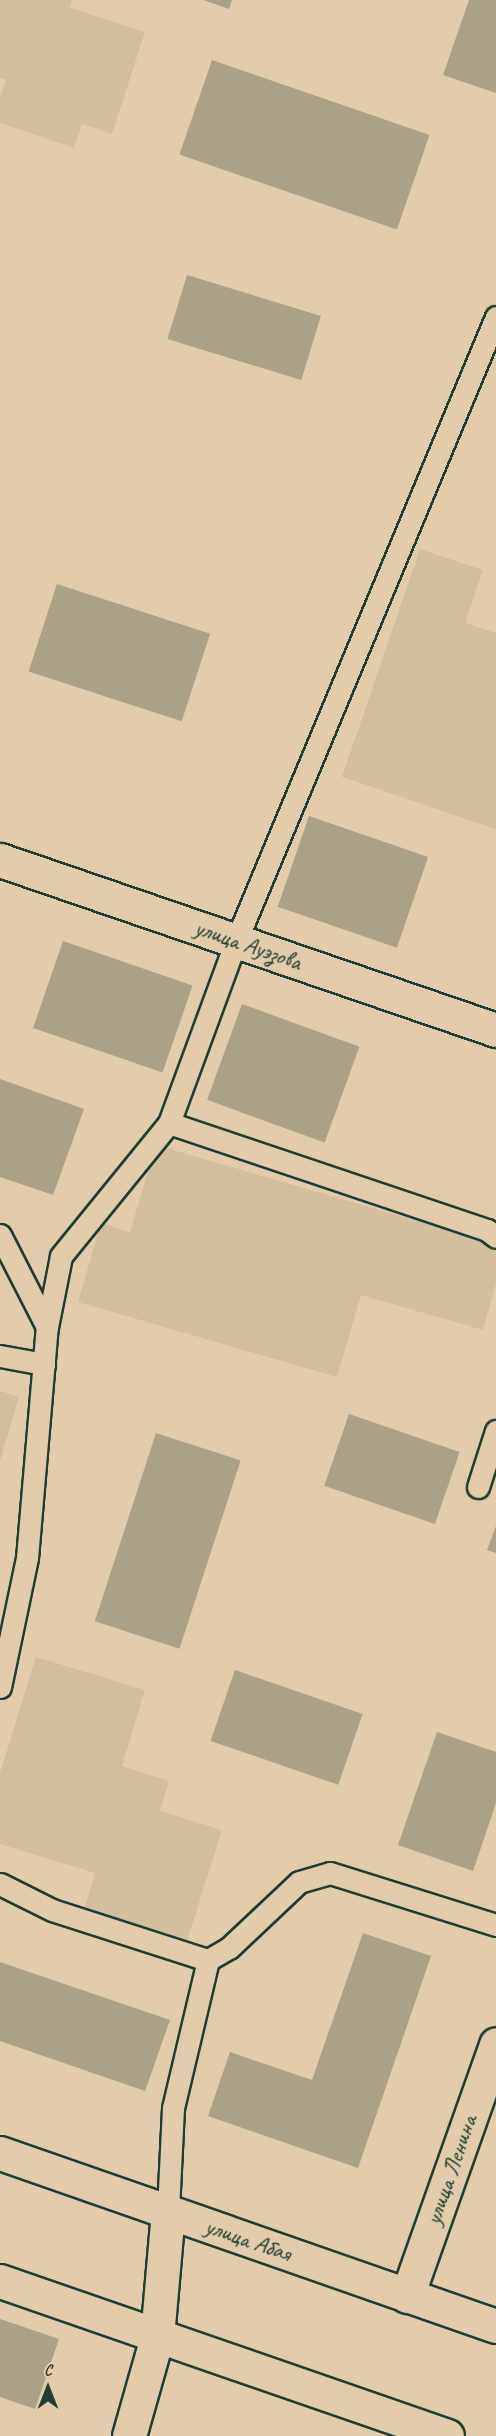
<!DOCTYPE html>
<html>
<head>
<meta charset="utf-8">
<style>
  body { margin:0 }
  #map { position:relative; width:496px; height:2436px; overflow:hidden; background:#e2ccab; font-family:Caveat,sans-serif }
  div>[style] { position:absolute }
  [style*='--x'] { left:calc(var(--x)*1px); top:calc(var(--y)*1px); width:calc(var(--w)*1px); rotate:calc(var(--a)*1deg) }
  .built>* { inset:0; background:#d1bfa0 }
  .building>* { inset:0; background:#a9a188; transform-origin:0 0 }
  .roads { filter:drop-shadow(2px 0 #1f3d34) drop-shadow(-2px 0 #1f3d34) drop-shadow(0 2px #1f3d34) drop-shadow(0 -2px #1f3d34) }
  .lane>* { height:21px; margin:-10.5px; padding:0 10.5px; transform-origin:10.5px; border-radius:10.5px; background:#e2ccab }
  .street>* { height:33px; margin:-16.5px; padding:0 16.5px; transform-origin:16.5px; border-radius:16.5px; background:#e2ccab }
  .secondary>* { height:33px; margin:-16.5px; padding:0 16.5px; transform-origin:16.5px; border-radius:16.5px; background:#e2ccab }
  span { translate:-50% -50%; white-space:nowrap; text-align:center; line-height:1.15; -webkit-text-stroke:4.5px #e2ccab; paint-order:stroke }
  .street-label { font-size:24px; color:#1f3d34 }
  .north { position:absolute; left:18px; top:2358px; width:60px; height:60px; -webkit-text-stroke:4px #e2ccab; paint-order:stroke; rotate:0deg; font-size:16px; font-weight:700; line-height:24px; text-align:center; color:#1f3d34 }
  .north::after { content:''; display:block; margin:auto; width:21px; height:27px; background:#1f3d34; clip-path:polygon(50% 0,100% 100%,50% 72%,0 100%) }
</style>
</head>
<body>
<div id="map">
  <div class="built">
    <i style="clip-path:polygon(0 0,72px 0,70px 8px,145px 32px,112px 134px,82px 124px,74px 148px,0 123px,0 97px,6px 80px,0 78px)"></i>
    <i style="clip-path:polygon(420px 549px,483px 570px,465px 623px,496px 633px,496px 829px,342px 777px)"></i>
    <i style="clip-path:polygon(156px 1145px,496px 1244px,496px 1283px,483px 1330px,361px 1295px,337px 1377px,78px 1302px,101px 1223px,130px 1232px)"></i>
    <i style="clip-path:polygon(0 1391px,19px 1397px,0 1461px)"></i>
    <i style="clip-path:polygon(36px 1657px,145px 1690px,122px 1766px,169px 1781px,160px 1811px,222px 1830px,187px 1941px,84px 1910px,95px 1873px,0 1844px,0 1773px)"></i>
  </div>
  <div class="building">
    <i style="clip-path:polygon(203px 0,232px 0,229px 9px)"></i>
    <i style="clip-path:polygon(469px 0,496px 0,496px 93px,443px 75px)"></i>
    <i style="left:212px;top:60px;width:230px;height:100px;rotate:19deg"></i>
    <i style="left:187px;top:275px;width:140px;height:67px;rotate:17deg"></i>
    <i style="left:57px;top:584px;width:161px;height:92px;rotate:18deg"></i>
    <i style="left:309px;top:816px;width:126px;height:96px;rotate:19deg"></i>
    <i style="left:63px;top:941px;width:137px;height:92px;rotate:19deg"></i>
    <i style="left:242px;top:1004px;width:125px;height:102px;rotate:20deg"></i>
    <i style="clip-path:polygon(0 1079px,84px 1109px,53px 1195px,0 1177px)"></i>
    <i style="left:349px;top:1414px;width:117px;height:76px;rotate:19deg"></i>
    <i style="left:156px;top:1433px;width:89px;height:198px;rotate:18deg"></i>
    <i style="clip-path:polygon(496px 1526px,496px 1553px,487px 1550px)"></i>
    <i style="left:235px;top:1670px;width:135px;height:75px;rotate:19deg"></i>
    <i style="clip-path:polygon(437px 1732px,496px 1752px,496px 1803px,473px 1871px,398px 1845px)"></i>
    <i style="clip-path:polygon(363px 1933px,431px 1956px,358px 2168px,208px 2116px,230px 2052px,312px 2080px)"></i>
    <i style="clip-path:polygon(0 1962px,170px 2020px,145px 2091px,0 2041px)"></i>
    <i style="clip-path:polygon(0 2319px,59px 2339px,35px 2409px,0 2397px)"></i>
  </div>
  <div class="roads">
    <div class="lane">
      <i style="--x:169;--y:1123;--w:336;--a:18.6"></i>
      <i style="--x:487;--y:1230;--w:11;--a:38"></i>
      <i style="--x:0;--y:1235;--w:103;--a:62.9"></i>
      <i style="--x:0;--y:1356;--w:45;--a:10.3"></i>
      <i style="--x:478;--y:1487;--w:59;--a:-72.2"></i>
      <i style="--x:0;--y:1687;--w:132;--a:-78.2"></i>
      <i style="--x:27;--y:1558;--w:232;--a:-85.1"></i>
      <i style="--x:47;--y:1327;--w:72;--a:-78.8"></i>
      <i style="--x:61;--y:1256;--w:171;--a:-50.9"></i>
      <i style="--x:169;--y:1123;--w:194;--a:-69.8"></i>
      <i style="--x:236;--y:941;--w:676;--a:-67.38"></i>
      <i style="--x:0;--y:1884;--w:58;--a:26.6"></i>
      <i style="--x:52;--y:1910;--w:164;--a:17.8"></i>
      <i style="--x:208;--y:1960;--w:152;--a:103.3"></i>
      <i style="--x:173;--y:2108;--w:104;--a:92.8"></i>
      <i style="--x:208;--y:1960;--w:24;--a:-30"></i>
      <i style="--x:229;--y:1948;--w:96;--a:-43.3"></i>
      <i style="--x:299;--y:1882;--w:32;--a:-16"></i>
      <i style="--x:330;--y:1873;--w:174;--a:17.4"></i>
    </div>
    <div class="street">
      <i style="--x:0;--y:860;--w:524;--a:18.92"></i>
      <i style="--x:407;--y:2296;--w:267;--a:-70.5"></i>
      <i style="--x:129;--y:2436;--w:103;--a:-74.2"></i>
      <i style="--x:157;--y:2337;--w:125;--a:-85"></i>
    </div>
    <div class="secondary">
      <i style="--x:0;--y:2153;--w:525;--a:19.23"></i>
      <i style="--x:0;--y:2281;--w:473;--a:19.1"></i>
    </div>
  </div>
  <div class="street-label">
    <span style="left:248px;top:945px;rotate:19deg">улица Ауэзова</span>
    <span style="left:451px;top:2170px;rotate:-71deg">улица Ленина</span>
    <span style="left:248px;top:2240px;rotate:19deg">улица Абая</span>
  </div>
  <div class="north">С</div>
</div>
</body>
</html>
